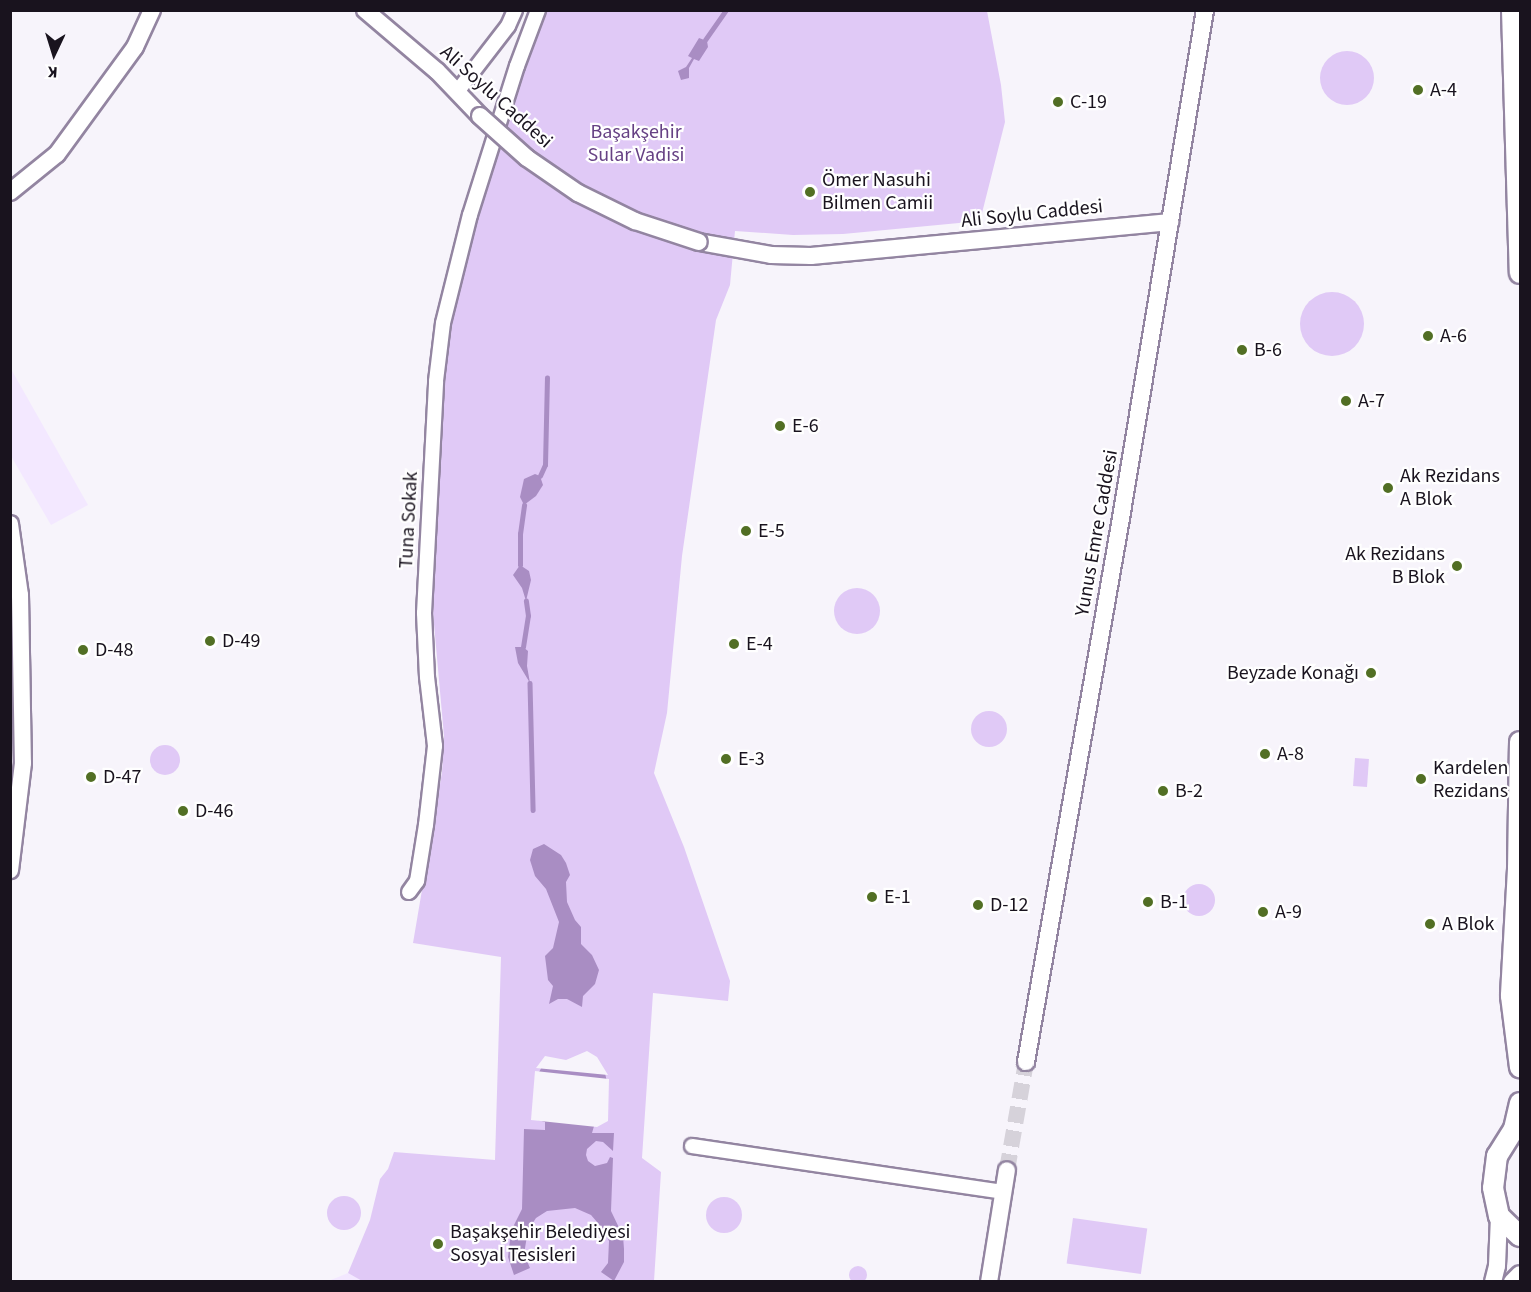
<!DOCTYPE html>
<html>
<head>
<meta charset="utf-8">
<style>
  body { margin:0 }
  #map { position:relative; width:1531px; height:1292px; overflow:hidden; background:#f7f4fb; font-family:"Source Sans 3",sans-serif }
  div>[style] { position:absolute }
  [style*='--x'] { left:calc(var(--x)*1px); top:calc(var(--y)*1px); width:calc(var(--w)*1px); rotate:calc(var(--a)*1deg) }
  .built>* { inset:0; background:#f3e8ff }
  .green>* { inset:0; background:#e0c9f6; transform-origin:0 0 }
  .round { border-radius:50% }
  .water>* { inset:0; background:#a98dc3 }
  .pier>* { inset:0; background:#f7f4fb }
  .stream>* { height:4.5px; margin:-2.25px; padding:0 2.25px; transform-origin:2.25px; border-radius:2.25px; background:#a98dc3 }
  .tertiary-tunnel>* { height:16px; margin-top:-8px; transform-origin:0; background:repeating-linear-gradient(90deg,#d6d2da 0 16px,transparent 0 24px) }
  .roads { filter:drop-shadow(2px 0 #9385a1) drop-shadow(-2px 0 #9385a1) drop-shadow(0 2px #9385a1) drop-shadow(0 -2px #9385a1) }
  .minor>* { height:14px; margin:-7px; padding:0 7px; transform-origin:7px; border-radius:7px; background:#fff }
  .tertiary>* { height:16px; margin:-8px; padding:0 8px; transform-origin:8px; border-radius:8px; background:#fff }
  .primary>* { height:20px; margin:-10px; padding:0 10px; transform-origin:10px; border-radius:10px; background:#fff }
  .bridges { filter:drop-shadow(2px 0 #9385a1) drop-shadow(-2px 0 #9385a1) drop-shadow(0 2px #9385a1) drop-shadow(0 -2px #9385a1) }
  .tertiary-bridge>* { height:16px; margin:-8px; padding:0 8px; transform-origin:8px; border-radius:8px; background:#fff }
  .dots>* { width:16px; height:16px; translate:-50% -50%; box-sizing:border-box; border:3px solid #fff; border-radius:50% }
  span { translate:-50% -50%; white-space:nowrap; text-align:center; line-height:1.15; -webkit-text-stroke:4.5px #fff; paint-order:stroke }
  .poi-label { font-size:20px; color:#19131e }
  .left { translate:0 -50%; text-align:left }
  .right { translate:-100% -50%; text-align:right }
  .street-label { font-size:20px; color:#19131e }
  .park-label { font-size:20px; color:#664184 }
  .frame { position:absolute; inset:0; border:12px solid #19131e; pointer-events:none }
  .north { position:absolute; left:24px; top:24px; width:60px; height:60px; -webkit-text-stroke:4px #fff; paint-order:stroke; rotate:184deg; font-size:16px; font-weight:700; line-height:24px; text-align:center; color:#19131e }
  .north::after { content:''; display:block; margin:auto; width:21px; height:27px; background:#19131e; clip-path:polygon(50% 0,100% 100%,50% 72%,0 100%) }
</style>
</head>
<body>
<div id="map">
  <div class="built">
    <i style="clip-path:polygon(11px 369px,88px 505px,51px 525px,11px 456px)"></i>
    <i style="clip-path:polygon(348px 1273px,364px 1281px,326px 1282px)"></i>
  </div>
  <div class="green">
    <i style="clip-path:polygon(544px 11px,987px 11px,1001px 85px,1005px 122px,980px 221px,843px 234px,793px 235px,735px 231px,730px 285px,716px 320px,682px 556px,667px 713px,654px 773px,684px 847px,730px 981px,728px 1001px,653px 993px,642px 1158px,661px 1172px,654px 1281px,364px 1282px,348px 1273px,370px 1220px,380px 1179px,388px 1169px,394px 1152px,495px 1160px,501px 957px,413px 943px,442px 772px,444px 736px,433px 613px,444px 371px,462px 268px,505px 120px)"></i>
    <i class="round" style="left:1320px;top:51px;width:54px;height:54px"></i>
    <i class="round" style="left:1300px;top:292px;width:64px;height:64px"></i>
    <i class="round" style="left:834px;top:588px;width:46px;height:46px"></i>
    <i class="round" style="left:971px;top:711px;width:36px;height:36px"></i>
    <i class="round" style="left:150px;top:745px;width:30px;height:30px"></i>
    <i style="left:1355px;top:758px;width:14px;height:28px;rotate:4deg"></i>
    <i class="round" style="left:1183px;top:884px;width:32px;height:32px"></i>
    <i class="round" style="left:327px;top:1196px;width:34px;height:34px"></i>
    <i class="round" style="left:706px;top:1197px;width:36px;height:36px"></i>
    <i style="left:1073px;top:1218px;width:75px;height:46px;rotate:8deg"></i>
    <i class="round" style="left:849px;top:1266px;width:18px;height:18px"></i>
  </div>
  <div class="water">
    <i style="clip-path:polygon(699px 38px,707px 41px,708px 47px,699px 61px,694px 59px,689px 68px,689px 78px,681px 80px,678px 71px,686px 67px,692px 58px,688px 56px)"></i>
    <i style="clip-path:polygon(535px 474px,540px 476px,543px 485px,536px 496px,524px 505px,520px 497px,524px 479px)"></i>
    <i style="clip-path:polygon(520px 565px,529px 571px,531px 580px,526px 601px,522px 588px,513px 575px)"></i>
    <i style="clip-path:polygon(515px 647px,523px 647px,528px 651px,527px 666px,530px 683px,518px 663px)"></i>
    <i style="clip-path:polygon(544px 844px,561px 855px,566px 863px,570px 875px,566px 882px,567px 902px,575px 920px,581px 927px,581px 944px,592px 955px,599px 970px,595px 984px,583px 996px,582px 1007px,567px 999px,558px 999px,549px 1004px,553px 986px,548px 980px,545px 956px,553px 948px,559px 922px,546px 889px,535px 876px,530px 860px,533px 849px)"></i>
    <i style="clip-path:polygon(546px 1059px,605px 1073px,607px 1082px,592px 1133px,614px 1133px,613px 1151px,603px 1142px,596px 1141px,587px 1149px,586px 1155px,588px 1161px,595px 1166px,607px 1163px,610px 1157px,613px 1158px,611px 1211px,623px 1236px,624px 1249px,624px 1262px,614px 1281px,601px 1272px,608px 1263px,609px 1241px,603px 1229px,591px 1215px,575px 1208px,547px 1211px,536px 1218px,528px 1230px,524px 1254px,530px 1268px,514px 1275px,508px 1257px,511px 1231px,522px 1209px,524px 1129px,545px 1130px,545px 1122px,534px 1119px,536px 1078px)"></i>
  </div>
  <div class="pier">
    <i style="clip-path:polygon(587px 1051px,597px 1057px,608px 1075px,536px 1068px,545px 1056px,566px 1060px)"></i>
    <i style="clip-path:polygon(535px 1071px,609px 1079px,608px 1121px,597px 1127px,531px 1120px)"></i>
  </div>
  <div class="stream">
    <i style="--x:705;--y:40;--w:37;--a:-55"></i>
    <i style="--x:540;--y:476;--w:12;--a:-66"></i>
    <i style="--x:545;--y:465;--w:87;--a:-88.7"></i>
    <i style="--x:520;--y:565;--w:31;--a:-90"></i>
    <i style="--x:520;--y:534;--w:29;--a:-82"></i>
    <i style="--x:523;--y:647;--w:31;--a:-81"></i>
    <i style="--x:528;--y:616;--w:15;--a:-98"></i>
    <i style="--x:530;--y:683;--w:127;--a:88.6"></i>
  </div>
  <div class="tertiary-tunnel">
    <i style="--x:1007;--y:1170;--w:110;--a:-80"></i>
  </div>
  <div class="roads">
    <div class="minor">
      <i style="--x:457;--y:92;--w:83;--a:-52.3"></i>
      <i style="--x:508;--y:26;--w:17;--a:-66"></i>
      <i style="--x:409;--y:892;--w:14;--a:-54"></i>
      <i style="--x:417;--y:881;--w:57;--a:-80.9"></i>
      <i style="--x:426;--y:825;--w:80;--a:-83.5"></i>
      <i style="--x:435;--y:746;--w:69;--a:-96.6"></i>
      <i style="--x:427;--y:677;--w:64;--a:-92.7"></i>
      <i style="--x:424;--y:613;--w:232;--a:-87"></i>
      <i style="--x:436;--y:381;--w:58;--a:-83.1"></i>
      <i style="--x:443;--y:323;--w:111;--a:-76"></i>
      <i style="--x:470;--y:215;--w:156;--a:-72.5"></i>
      <i style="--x:517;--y:66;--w:60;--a:-69.4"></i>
      <i style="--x:692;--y:1146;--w:314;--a:8.4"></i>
    </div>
    <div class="tertiary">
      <i style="--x:365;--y:10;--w:94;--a:40.3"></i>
      <i style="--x:437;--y:71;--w:62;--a:46.3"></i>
      <i style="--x:10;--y:192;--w:60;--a:-39"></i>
      <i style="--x:57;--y:154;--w:132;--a:-53.9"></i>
      <i style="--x:135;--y:47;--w:41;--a:-65.3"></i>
      <i style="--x:699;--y:242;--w:73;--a:10.2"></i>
      <i style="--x:771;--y:255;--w:40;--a:1.4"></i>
      <i style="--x:811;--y:256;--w:361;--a:-5.4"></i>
      <i style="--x:10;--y:524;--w:72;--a:82"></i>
      <i style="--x:20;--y:595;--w:168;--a:89"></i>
      <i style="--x:23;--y:763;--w:108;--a:96.9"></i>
      <i style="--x:1026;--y:1062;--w:552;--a:-80.09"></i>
      <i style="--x:1121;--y:518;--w:515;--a:-80.61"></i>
      <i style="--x:989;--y:1282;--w:113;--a:-80.9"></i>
      <i style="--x:1493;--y:1282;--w:16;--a:-76"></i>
      <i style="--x:1497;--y:1266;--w:50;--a:-87.7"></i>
      <i style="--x:1512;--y:1282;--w:11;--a:-45"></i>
    </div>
    <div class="primary">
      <i style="--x:1512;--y:10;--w:263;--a:88.3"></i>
      <i style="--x:1520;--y:742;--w:127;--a:90.9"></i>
      <i style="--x:1518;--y:869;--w:127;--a:93.2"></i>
      <i style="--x:1511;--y:996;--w:72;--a:82.8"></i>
      <i style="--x:1520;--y:1103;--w:27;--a:103"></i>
      <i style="--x:1514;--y:1129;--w:32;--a:122"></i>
      <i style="--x:1497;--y:1156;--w:32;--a:97"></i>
      <i style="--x:1493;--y:1188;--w:29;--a:78"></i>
      <i style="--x:1499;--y:1216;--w:29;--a:44"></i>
    </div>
  </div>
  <div class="bridges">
    <div class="tertiary-bridge">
      <i style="--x:480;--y:116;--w:63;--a:41.8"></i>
      <i style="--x:527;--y:158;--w:62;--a:34.5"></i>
      <i style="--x:578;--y:193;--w:64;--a:26.2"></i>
      <i style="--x:635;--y:221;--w:67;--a:18.2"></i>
    </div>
  </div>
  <div class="dots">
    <i style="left:1418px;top:90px;background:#526f24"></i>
    <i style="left:1058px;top:102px;background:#526f24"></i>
    <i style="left:810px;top:192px;background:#526f24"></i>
    <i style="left:1428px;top:336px;background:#526f24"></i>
    <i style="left:1242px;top:350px;background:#526f24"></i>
    <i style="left:1346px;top:401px;background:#526f24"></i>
    <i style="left:780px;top:426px;background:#526f24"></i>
    <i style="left:1388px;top:488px;background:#526f24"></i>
    <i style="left:746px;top:531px;background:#526f24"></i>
    <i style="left:1457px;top:566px;background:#526f24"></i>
    <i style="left:210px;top:641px;background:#526f24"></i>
    <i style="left:734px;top:644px;background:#526f24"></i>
    <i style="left:83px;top:650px;background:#526f24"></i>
    <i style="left:1371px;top:673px;background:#526f24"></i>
    <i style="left:1265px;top:754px;background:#526f24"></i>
    <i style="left:726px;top:759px;background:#526f24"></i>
    <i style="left:91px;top:777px;background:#526f24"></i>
    <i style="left:1421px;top:779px;background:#526f24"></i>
    <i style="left:1163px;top:791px;background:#526f24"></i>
    <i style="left:183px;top:811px;background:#526f24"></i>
    <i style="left:872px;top:897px;background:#526f24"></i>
    <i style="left:1148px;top:902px;background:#526f24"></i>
    <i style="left:978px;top:905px;background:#526f24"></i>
    <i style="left:1263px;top:912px;background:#526f24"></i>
    <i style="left:1430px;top:924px;background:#526f24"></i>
    <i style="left:438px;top:1244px;background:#526f24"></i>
  </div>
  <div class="poi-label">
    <span class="left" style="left:1430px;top:90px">A-4</span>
    <span class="left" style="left:1070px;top:102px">C-19</span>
    <span class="left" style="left:822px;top:192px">Ömer Nasuhi<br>Bilmen Camii</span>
    <span class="left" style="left:1440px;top:336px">A-6</span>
    <span class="left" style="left:1254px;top:350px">B-6</span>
    <span class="left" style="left:1358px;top:401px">A-7</span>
    <span class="left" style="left:792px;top:426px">E-6</span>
    <span class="left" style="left:1400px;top:488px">Ak Rezidans<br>A Blok</span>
    <span class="left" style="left:758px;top:531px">E-5</span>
    <span class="right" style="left:1445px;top:566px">Ak Rezidans<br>B Blok</span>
    <span class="left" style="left:222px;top:641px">D-49</span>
    <span class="left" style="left:746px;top:644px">E-4</span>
    <span class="left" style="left:95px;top:650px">D-48</span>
    <span class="right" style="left:1359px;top:673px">Beyzade Konağı</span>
    <span class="left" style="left:1277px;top:754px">A-8</span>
    <span class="left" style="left:738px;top:759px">E-3</span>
    <span class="left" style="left:1433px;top:780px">Kardelen<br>Rezidans</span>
    <span class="left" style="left:103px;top:777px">D-47</span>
    <span class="left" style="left:1175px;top:791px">B-2</span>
    <span class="left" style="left:195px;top:811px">D-46</span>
    <span class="left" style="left:884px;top:897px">E-1</span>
    <span class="left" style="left:1160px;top:902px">B-1</span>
    <span class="left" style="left:990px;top:905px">D-12</span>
    <span class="left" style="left:1275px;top:912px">A-9</span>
    <span class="left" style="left:1442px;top:924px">A Blok</span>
    <span class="left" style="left:450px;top:1244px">Başakşehir Belediyesi<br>Sosyal Tesisleri</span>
  </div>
  <div class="street-label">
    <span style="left:496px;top:97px;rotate:42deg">Ali Soylu Caddesi</span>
    <span style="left:1032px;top:214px;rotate:-6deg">Ali Soylu Caddesi</span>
    <span style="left:409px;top:520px;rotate:-87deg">Tuna Sokak</span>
    <span style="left:1097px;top:533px;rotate:-80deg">Yunus Emre Caddesi</span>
  </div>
  <div class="park-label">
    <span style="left:636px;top:144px">Başakşehir<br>Sular Vadisi</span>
  </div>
  <div class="frame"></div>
  <div class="north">K</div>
</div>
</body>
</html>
